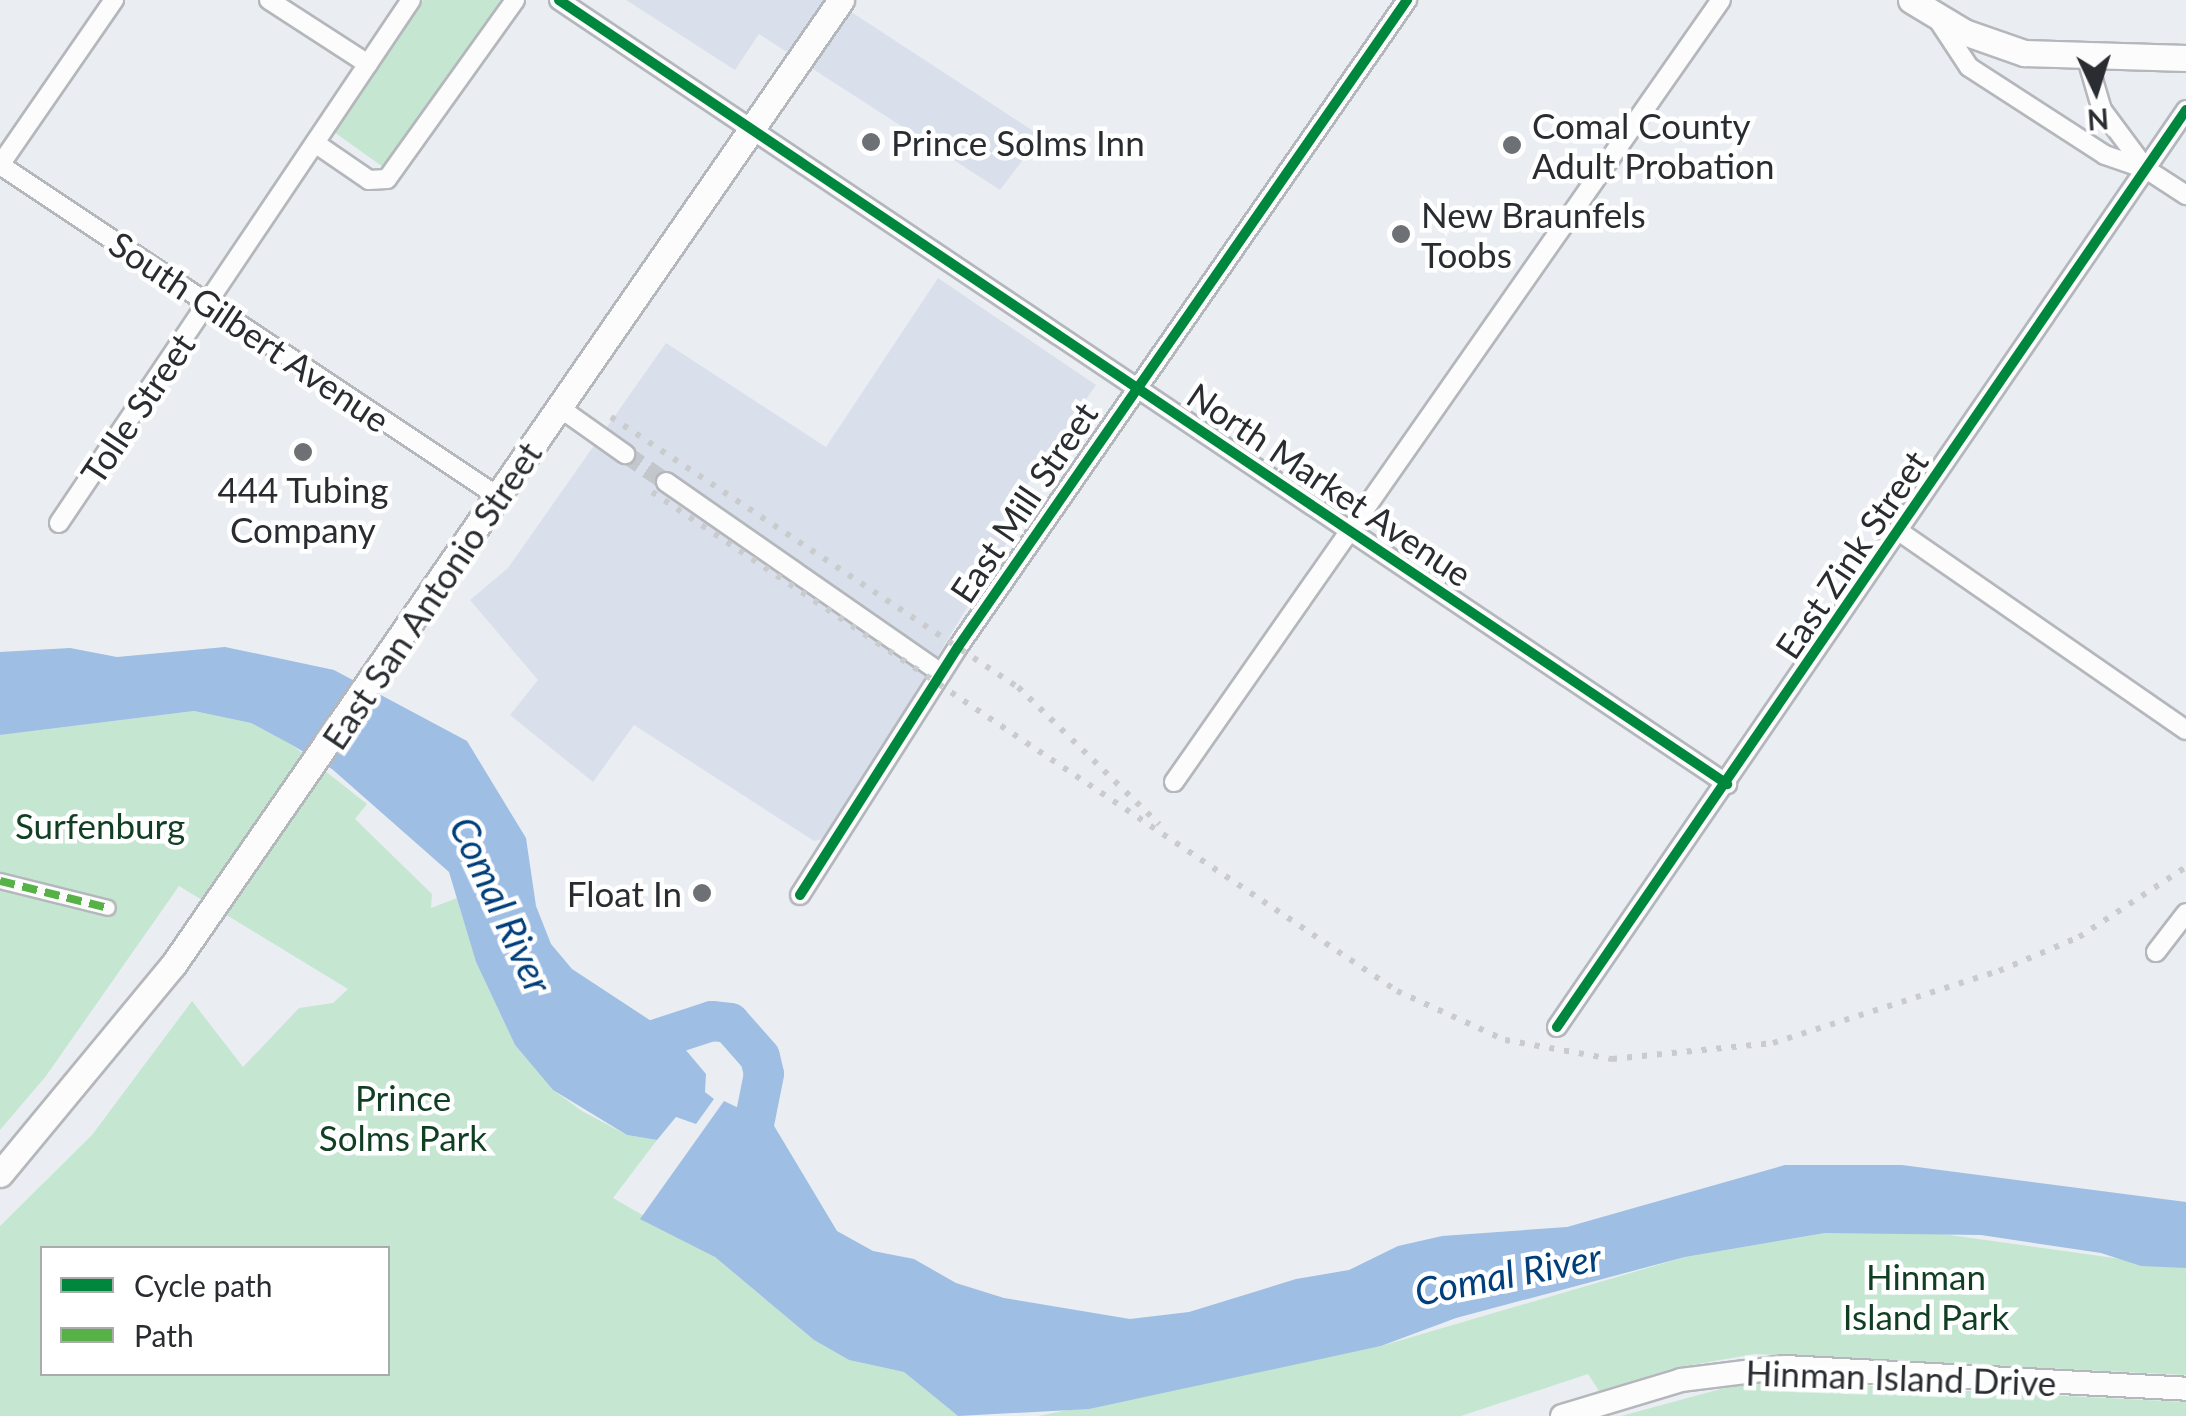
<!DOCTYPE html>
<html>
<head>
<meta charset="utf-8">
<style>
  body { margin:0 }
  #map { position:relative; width:2186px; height:1416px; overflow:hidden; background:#eaeef3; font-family:Lato,sans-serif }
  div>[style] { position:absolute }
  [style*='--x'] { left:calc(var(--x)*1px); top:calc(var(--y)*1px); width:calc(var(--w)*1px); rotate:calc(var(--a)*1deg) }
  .built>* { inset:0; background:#d9e0eb }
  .green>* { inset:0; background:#c5e7d2 }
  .water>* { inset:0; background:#9fbee3 }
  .river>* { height:40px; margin:-20px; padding:0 20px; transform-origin:20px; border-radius:20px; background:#9fbee3 }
  .minor-tunnel>* { height:18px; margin-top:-9px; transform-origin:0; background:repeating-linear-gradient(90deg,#c3c7cc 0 18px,transparent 0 27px) }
  .roads { filter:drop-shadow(2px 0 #b4b7bb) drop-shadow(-2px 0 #b4b7bb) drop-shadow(0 2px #b4b7bb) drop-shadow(0 -2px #b4b7bb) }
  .pedestrian>* { height:14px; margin:-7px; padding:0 7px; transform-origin:7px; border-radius:7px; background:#fcfcfd }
  .minor>* { height:18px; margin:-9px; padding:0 9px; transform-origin:9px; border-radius:9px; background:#fcfcfd }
  .tertiary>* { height:22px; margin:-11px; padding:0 11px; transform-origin:11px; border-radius:11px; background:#fcfcfd }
  .secondary>* { height:25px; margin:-12.5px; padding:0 12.5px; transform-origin:12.5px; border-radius:12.5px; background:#fcfcfd }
  .rail>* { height:6px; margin-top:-3px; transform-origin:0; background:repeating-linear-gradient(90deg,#cacbcd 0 5px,transparent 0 15px) }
  .quiet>* { height:8px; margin-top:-4px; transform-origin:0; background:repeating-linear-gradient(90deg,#56b246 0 15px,transparent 0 23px) }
  .cycleway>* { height:10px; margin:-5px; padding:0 5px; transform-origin:5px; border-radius:5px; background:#00873e }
  .dots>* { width:28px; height:28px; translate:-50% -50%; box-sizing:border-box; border:5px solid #fff; border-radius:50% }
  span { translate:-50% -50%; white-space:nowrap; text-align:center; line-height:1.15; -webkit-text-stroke:9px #fff; paint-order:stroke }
  .poi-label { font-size:35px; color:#292c30 }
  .left { translate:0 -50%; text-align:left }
  .right { translate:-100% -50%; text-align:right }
  .street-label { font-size:35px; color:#292c30 }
  .park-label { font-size:35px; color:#103f23 }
  .water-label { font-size:38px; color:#003f7b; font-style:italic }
  .legend { position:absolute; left:40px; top:1246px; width:350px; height:130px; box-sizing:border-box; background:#fff; border:2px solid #a9abac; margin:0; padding:12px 18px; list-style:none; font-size:30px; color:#292c30 }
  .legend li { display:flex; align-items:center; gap:20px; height:50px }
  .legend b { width:50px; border:2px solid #a9abac }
  .north { position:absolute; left:2046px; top:40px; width:100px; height:100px; -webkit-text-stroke:8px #fff; paint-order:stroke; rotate:176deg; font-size:28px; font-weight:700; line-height:40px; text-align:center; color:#292c30 }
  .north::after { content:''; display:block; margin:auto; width:35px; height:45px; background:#292c30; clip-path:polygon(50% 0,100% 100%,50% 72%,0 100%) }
</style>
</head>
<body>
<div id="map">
  <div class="built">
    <i style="clip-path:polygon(626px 0,833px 0,1041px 136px,1000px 190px,759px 34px,735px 70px)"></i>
    <i style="clip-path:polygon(938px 278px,1096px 385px,1000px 524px,1014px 531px,826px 838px,814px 841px,634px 725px,593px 782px,510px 715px,538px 680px,470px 600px,508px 568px,666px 343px,826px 447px)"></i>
  </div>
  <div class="green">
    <i style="clip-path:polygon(423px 0,503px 0,383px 167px,334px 132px)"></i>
    <i style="clip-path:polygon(evenodd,194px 711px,251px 723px,292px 745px,367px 804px,355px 819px,432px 894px,431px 908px,457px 898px,476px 962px,515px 1045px,553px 1090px,582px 1111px,627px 1135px,657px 1140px,613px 1198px,715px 1257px,814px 1340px,849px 1360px,904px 1372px,958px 1416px,0 1416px,0 1226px,92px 1135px,192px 1001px,243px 1067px,299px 1008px,333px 1003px,348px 989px,179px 886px,46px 1076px,0 1130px,0 735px,194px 711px,42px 1248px,388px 1248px,388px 1374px,42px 1374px,42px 1248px)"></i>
    <i style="clip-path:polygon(1914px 1230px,2186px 1268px,2186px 1375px,1755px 1354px,1674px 1368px,1599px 1391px,1588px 1374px,1461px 1416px,1038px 1416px,1381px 1346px,1685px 1257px,1825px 1233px)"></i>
    <i style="clip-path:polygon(1754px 1380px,2186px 1402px,2186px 1416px,1621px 1416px)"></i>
  </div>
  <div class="water">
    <i style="clip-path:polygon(225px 647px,334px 670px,467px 741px,526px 838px,536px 906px,551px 944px,572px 969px,674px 1036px,706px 1074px,705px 1092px,714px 1099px,696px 1124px,676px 1117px,657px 1140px,627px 1135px,553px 1090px,515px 1045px,476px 962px,449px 872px,332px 769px,292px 745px,251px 723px,194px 711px,0 735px,0 652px,70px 648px,117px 657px)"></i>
    <i style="clip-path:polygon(724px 1101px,749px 1113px,764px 1109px,837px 1231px,873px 1251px,914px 1259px,956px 1283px,1004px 1298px,1130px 1319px,1189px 1312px,1296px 1279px,1349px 1270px,1398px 1246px,1442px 1236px,1567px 1227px,1785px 1165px,1902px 1165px,2186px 1202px,2186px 1268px,2141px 1266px,2101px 1253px,1981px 1235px,1825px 1233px,1685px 1257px,1456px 1318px,1381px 1346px,1089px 1409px,958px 1416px,904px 1372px,849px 1360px,814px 1340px,715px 1257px,640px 1219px)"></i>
  </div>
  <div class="river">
    <i style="--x:614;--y:1053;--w:103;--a:-18.1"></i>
    <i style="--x:712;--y:1021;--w:18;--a:6"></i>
    <i style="--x:730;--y:1023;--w:45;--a:48.6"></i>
    <i style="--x:760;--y:1057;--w:17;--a:77"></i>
    <i style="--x:764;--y:1074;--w:92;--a:101.3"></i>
  </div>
  <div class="minor-tunnel">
    <i style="--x:625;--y:454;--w:50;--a:34.3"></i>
  </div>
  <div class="roads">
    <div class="pedestrian">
      <i style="--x:0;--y:881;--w:111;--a:14"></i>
    </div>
    <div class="minor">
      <i style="--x:269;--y:0;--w:118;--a:32.9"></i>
      <i style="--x:559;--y:0;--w:1407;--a:33.87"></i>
      <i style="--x:1938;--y:20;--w:56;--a:56.6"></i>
      <i style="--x:1969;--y:67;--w:162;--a:32.9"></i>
      <i style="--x:2105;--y:155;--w:43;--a:18.9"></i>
      <i style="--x:2146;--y:169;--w:48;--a:33"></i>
      <i style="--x:2087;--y:59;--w:53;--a:73.6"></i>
      <i style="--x:2102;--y:110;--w:74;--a:53.3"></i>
      <i style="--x:315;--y:143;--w:65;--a:34.4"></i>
      <i style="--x:369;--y:180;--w:18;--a:-3"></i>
      <i style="--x:387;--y:179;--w:220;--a:-54.4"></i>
      <i style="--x:0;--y:165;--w:599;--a:33.64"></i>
      <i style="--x:0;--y:165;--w:201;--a:-55.4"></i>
      <i style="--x:560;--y:408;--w:80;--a:35.3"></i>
      <i style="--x:666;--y:482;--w:335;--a:34.8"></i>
      <i style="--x:59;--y:523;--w:630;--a:-56.06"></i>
      <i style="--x:1900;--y:532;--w:348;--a:34.7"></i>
      <i style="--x:1174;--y:782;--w:954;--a:-55.03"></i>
      <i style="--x:800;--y:895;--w:294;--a:-57.5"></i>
      <i style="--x:958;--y:647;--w:788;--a:-55.24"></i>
      <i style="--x:2156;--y:952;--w:49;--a:-52.4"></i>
      <i style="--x:1557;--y:1027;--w:1112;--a:-55.55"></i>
    </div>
    <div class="tertiary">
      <i style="--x:1562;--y:1416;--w:124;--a:-16.8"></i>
      <i style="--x:1681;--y:1380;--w:105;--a:-7.1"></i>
      <i style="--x:1785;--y:1367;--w:402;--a:3.1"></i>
    </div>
    <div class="secondary">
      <i style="--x:1911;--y:0;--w:62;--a:31.1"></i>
      <i style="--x:1964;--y:32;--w:64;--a:19.3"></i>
      <i style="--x:2024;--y:53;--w:162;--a:1.8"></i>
      <i style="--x:0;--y:1174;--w:271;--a:-50.4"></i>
      <i style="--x:173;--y:965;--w:1174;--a:-55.31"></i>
    </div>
  </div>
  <div class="rail">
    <i style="--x:611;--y:417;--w:488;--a:33.6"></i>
    <i style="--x:1018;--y:687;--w:197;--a:44.2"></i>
    <i style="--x:652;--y:492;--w:897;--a:33.81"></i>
    <i style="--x:1397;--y:991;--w:119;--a:24.4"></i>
    <i style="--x:1505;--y:1040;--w:109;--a:10.1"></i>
    <i style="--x:1612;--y:1059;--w:162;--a:-5.7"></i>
    <i style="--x:1773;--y:1043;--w:237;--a:-17.7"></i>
    <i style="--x:1999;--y:971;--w:87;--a:-23"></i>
    <i style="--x:2079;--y:937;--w:128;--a:-33.2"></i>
  </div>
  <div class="quiet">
    <i style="--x:0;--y:881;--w:111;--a:14"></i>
  </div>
  <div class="cycleway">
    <i style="--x:559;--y:0;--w:1407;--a:33.87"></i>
    <i style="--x:800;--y:895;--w:294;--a:-57.5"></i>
    <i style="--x:958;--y:647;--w:788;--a:-55.24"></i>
    <i style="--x:1557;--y:1027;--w:1112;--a:-55.55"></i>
  </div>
  <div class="dots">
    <i style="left:871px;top:142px;background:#6d7074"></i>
    <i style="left:1512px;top:145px;background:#6d7074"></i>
    <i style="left:1401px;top:234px;background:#6d7074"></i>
    <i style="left:303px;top:452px;background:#6d7074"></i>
    <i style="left:702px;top:893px;background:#6d7074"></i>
  </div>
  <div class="poi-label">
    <span class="left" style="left:1532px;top:145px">Comal County<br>Adult Probation</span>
    <span class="left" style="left:891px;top:142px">Prince Solms Inn</span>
    <span class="left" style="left:1421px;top:234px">New Braunfels<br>Toobs</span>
    <span style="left:303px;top:509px">444 Tubing<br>Company</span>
    <span class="right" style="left:682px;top:893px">Float In</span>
  </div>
  <div class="street-label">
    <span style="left:250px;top:331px;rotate:34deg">South Gilbert Avenue</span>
    <span style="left:137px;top:408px;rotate:-56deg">Tolle Street</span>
    <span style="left:1330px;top:484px;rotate:34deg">North Market Avenue</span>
    <span style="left:1023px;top:502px;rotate:-56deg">East Mill Street</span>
    <span style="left:1851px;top:554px;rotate:-56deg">East Zink Street</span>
    <span style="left:431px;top:595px;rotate:-56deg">East San Antonio Street</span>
    <span style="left:1901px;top:1377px;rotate:2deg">Hinman Island Drive</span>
  </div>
  <div class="park-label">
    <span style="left:100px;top:825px">Surfenburg</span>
    <span style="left:403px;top:1117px">Prince<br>Solms Park</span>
    <span style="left:1926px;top:1296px">Hinman<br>Island Park</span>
  </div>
  <div class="water-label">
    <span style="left:501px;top:905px;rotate:65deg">Comal River</span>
    <span style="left:1508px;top:1274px;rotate:-11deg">Comal River</span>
  </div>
  <ul class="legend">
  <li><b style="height:12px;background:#00873e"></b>Cycle path</li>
  <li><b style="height:12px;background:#56b246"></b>Path</li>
  </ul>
  <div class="north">N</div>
</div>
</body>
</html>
